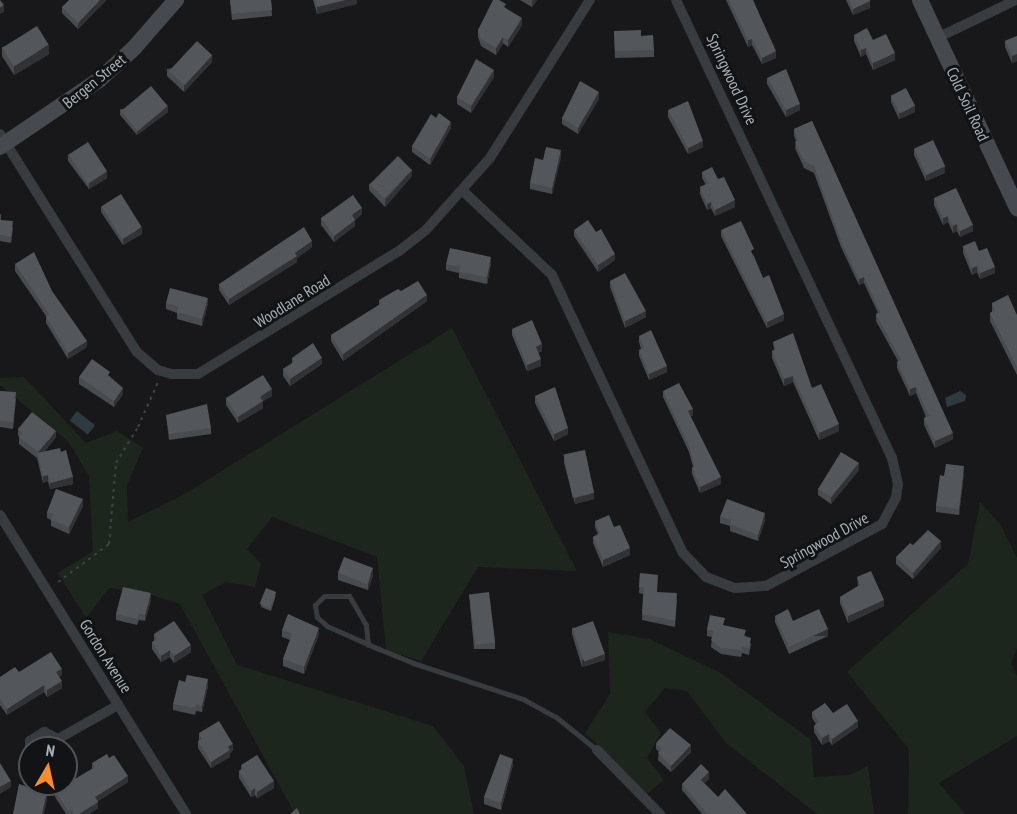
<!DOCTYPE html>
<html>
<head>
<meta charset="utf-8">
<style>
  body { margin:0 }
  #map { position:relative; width:1017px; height:814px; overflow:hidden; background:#18181a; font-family:"PT Sans Narrow",sans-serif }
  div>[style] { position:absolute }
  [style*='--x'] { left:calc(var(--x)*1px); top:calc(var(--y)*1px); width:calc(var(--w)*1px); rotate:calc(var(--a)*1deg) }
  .green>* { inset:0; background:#1d261d }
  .water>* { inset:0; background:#2c3b3f; transform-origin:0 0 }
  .path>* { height:2px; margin-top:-1px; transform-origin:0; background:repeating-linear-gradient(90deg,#3e4246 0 3px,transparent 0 7.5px) }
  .lane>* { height:5px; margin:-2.5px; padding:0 2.5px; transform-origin:2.5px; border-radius:2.5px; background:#383b3f }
  .street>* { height:10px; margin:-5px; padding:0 5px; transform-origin:5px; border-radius:5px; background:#383b3f }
  .secondary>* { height:16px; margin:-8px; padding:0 8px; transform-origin:8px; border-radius:8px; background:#464a50 }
  .wall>* { inset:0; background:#484b4f }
  .shaded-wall>* { inset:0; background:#313235; transform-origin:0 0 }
  .building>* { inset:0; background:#53565b; transform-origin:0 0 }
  span { translate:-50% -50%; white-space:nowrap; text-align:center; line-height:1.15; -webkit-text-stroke:6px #121315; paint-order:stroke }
  .street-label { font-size:16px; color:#a9b2bb }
  .north { position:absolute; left:18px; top:736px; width:60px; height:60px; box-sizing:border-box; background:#121315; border:2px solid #4e5357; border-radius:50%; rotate:9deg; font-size:16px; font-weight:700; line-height:24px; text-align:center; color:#a9b2bb }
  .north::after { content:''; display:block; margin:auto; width:21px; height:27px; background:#ff8b2b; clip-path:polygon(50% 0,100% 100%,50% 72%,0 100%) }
</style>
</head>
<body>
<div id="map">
  <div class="green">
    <i style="clip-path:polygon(452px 328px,577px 571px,478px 567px,421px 661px,386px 650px,377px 557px,272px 517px,247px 549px,261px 564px,255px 587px,226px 582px,202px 595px,237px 665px,433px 726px,464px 766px,474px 814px,295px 814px,180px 604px,142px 592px,109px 588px,86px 618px,58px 573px,93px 551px,89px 476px,68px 441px,0 385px,0 378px,24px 377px,86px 443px,117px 431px,143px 448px,127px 485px,128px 522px,183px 495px)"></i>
    <i style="clip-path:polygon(980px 502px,1000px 524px,1017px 558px,1017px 648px,1011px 664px,1017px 676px,1017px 736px,939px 783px,965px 814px,908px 814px,909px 749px,847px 672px,968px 564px)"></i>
    <i style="clip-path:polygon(608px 632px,649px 639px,719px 672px,811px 740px,814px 777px,850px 775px,868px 766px,874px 814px,817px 814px,726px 743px,687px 691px,665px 688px,645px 712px,661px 733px,647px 758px,664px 780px,647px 794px,585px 733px,610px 694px)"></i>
  </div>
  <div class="water">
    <i style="clip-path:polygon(960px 391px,966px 395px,965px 401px,947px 407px,945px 398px)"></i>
    <i style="left:77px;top:411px;width:23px;height:12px;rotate:38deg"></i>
  </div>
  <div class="path">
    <i style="--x:58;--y:582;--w:64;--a:-36.7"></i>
    <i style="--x:109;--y:544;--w:81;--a:-85.1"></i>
    <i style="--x:116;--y:463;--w:42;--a:-58.6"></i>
    <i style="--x:138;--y:427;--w:49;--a:-66"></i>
  </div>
  <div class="lane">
    <i style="--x:368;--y:645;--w:20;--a:-96"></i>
    <i style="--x:366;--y:625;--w:34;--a:-120"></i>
    <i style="--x:349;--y:596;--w:25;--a:180"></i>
    <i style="--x:324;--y:596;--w:13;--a:135"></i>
    <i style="--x:315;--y:605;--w:12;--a:81"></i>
    <i style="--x:317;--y:617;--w:13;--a:42"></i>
    <i style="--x:327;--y:626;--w:57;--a:23.9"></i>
    <i style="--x:379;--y:649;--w:37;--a:22"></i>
    <i style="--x:413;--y:663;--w:116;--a:18.1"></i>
    <i style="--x:523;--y:699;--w:38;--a:29"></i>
    <i style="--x:556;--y:717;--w:53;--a:38.8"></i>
  </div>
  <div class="street">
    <i style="--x:937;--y:38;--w:88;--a:-25.7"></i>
    <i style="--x:0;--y:134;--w:257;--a:57.9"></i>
    <i style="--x:137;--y:352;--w:28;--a:41"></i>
    <i style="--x:158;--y:370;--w:14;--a:17"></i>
    <i style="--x:171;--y:374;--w:27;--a:0"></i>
    <i style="--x:198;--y:374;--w:236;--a:-31.5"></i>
    <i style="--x:399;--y:251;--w:34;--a:-38"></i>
    <i style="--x:426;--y:230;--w:96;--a:-48.4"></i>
    <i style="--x:490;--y:158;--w:187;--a:-57.7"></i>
    <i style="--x:463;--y:191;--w:122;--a:43.3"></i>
    <i style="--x:552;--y:275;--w:307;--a:64.8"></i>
    <i style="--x:683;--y:553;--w:33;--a:46"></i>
    <i style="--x:706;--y:577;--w:31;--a:21"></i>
    <i style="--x:735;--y:588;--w:31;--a:-4"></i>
    <i style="--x:766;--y:586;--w:132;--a:-28.1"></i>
    <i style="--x:882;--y:524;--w:30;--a:-62"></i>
    <i style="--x:896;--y:498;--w:14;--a:-82"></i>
    <i style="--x:898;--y:484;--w:27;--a:-103"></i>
    <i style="--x:892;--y:458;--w:506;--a:-115.25"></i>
    <i style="--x:0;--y:515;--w:352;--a:58.1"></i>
    <i style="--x:58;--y:739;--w:69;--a:-29.5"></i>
    <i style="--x:597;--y:750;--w:90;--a:45.5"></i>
    <i style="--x:30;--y:755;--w:14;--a:-90"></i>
    <i style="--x:30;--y:741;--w:17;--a:-33"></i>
    <i style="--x:44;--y:732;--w:16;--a:27"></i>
    <i style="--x:58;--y:739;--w:9;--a:72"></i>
  </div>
  <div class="secondary">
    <i style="--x:920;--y:0;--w:230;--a:65"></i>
    <i style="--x:0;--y:147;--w:120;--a:-34.1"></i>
    <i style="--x:99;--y:80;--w:47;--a:-42.4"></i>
    <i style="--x:134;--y:48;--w:64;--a:-48.8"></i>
  </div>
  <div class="wall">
    <i style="clip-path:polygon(106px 0,78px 29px,62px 13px,62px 7px)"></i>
    <i style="clip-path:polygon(230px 0,271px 0,272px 16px,232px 20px)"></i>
    <i style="clip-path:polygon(313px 0,357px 0,357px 4px,317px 14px)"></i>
    <i style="clip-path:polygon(520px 0,537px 0,532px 7px)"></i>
    <i style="clip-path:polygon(726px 0,753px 0,776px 58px,762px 64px,752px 45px,748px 47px)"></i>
    <i style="clip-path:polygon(846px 0,870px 0,870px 8px,853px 15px)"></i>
    <i style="clip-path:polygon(506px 9px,522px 25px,508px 47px,503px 43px,496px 55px,481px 46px,478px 37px,478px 30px)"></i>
    <i style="clip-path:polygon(614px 31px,641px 36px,654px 50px,654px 57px,615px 58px)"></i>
    <i style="clip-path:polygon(854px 35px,873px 40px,895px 60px,873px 70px,866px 54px,861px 57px,854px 41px)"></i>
    <i style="clip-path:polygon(1017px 36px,1017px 61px,1012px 63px,1005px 47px,1005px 41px)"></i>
    <i style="clip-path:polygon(2px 47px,49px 54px,14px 75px,2px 56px)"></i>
    <i style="clip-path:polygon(212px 62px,184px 92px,167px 76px,167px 69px)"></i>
    <i style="clip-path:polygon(494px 77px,471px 113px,457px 104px,457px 97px)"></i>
    <i style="clip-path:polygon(767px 78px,800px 110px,786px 117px,767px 84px)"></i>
    <i style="clip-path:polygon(891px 95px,915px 112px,899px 119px,891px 102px)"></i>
    <i style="clip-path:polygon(599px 99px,578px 134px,562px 124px,562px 118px)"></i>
    <i style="clip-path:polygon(120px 109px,168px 112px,137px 135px,120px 115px)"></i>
    <i style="clip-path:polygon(668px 110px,703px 147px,688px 154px,668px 117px)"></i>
    <i style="clip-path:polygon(812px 121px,953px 439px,935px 448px,924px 425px,924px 418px,926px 417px,916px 393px,910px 396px,897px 368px,897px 362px,898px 361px,876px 321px,876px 314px,878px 313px,864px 283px,859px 285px,841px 247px,814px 173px,804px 168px,795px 148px,796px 141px,794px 136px,794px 129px)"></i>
    <i style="clip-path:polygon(451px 128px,430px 165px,412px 152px,412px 146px)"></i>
    <i style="clip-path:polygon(914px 149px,945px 173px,926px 181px,914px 155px)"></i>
    <i style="clip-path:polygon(68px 154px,107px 178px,89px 189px,68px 161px)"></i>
    <i style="clip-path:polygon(561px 157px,552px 194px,530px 189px,530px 183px,543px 160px)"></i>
    <i style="clip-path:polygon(702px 172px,718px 179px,735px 207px,715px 216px,711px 208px,707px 210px,700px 194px,700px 187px,706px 185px,702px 178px)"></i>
    <i style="clip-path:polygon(412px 176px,385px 207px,369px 190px,369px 184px)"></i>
    <i style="clip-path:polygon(934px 198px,973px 231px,960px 237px,957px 231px,953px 233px,948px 222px,943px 225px,934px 205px)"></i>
    <i style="clip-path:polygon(101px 206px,142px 234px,123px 245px,101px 212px)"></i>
    <i style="clip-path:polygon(0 214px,1px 220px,13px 228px,11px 243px,0 241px)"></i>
    <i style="clip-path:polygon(362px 214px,355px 220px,355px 226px,334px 242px,321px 225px,321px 218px)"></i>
    <i style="clip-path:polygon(574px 230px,615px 260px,598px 272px,574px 236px)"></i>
    <i style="clip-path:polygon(721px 230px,754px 256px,763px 278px,784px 320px,767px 328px,721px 236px)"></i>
    <i style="clip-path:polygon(963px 246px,979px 251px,995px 273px,980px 279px,977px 272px,972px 275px,963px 253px)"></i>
    <i style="clip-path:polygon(312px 247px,297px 258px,297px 262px,229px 305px,219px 290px,219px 284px)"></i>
    <i style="clip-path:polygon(15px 264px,87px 347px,68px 359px,46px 323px,46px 316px,15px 271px)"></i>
    <i style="clip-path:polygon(446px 264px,491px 264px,487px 284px,459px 278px,459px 273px,446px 270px)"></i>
    <i style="clip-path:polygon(610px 281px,646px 317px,625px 328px,610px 287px)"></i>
    <i style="clip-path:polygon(379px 300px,427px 301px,343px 361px,331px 341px,331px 335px,379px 305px)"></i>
    <i style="clip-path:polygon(166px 303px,208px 304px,202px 326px,177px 319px,177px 313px,166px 309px)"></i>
    <i style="clip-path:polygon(992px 303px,1017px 315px,1017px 375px,990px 321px,990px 313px,992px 312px)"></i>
    <i style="clip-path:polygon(512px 329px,542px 351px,538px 353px,541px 366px,527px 371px,512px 335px)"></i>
    <i style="clip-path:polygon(639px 336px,667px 372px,649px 380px,639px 356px,639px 350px,641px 349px,639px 342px)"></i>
    <i style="clip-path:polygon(773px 342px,812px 388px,839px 431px,819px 440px,793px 382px,784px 386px,772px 358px,772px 351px,774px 350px)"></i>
    <i style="clip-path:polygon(292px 358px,322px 364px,290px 386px,283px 376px,283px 369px,292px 363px)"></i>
    <i style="clip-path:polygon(79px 377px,110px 377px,123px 394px,114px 407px,79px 384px)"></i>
    <i style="clip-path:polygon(0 391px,16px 399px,13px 429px,0 427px)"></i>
    <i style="clip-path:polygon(663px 391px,693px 415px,690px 417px,721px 484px,700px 493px,692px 474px,692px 468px,693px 467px,689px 452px,663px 397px)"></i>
    <i style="clip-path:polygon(272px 396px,263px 401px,263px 408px,238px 423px,226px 405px,226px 398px)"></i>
    <i style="clip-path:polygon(535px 396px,568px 434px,554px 441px,535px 403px)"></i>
    <i style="clip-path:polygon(166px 415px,211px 428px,211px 434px,169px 440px)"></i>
    <i style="clip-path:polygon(18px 429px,56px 437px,44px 452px,73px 484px,50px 489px,48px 481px,43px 483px,37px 458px,19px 444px,19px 437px,18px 435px)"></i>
    <i style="clip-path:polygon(564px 456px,594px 499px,575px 504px,564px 463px)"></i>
    <i style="clip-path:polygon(859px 470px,831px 504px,818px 495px,818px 489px)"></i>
    <i style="clip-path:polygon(964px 473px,959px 515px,936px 512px,936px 506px,944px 476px)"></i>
    <i style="clip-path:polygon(83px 506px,69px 534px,51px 526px,51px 520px,47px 518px,47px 512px)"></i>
    <i style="clip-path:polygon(720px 517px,765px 520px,758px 541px,730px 531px,730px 526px,720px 523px)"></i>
    <i style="clip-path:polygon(595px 521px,630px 555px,603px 567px,593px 543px,593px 537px,598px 534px,595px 527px)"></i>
    <i style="clip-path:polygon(913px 545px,941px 548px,913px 579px,896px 564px,896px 557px)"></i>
    <i style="clip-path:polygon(338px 573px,373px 575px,368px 590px,338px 580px)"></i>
    <i style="clip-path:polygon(640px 573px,657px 592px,677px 600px,675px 627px,642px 620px,643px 594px,639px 593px)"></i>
    <i style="clip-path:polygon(857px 577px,884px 606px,848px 623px,840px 603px,840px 597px,858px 586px)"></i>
    <i style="clip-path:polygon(469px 594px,495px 643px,495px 649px,474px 649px)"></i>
    <i style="clip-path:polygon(276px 595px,271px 611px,261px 607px,261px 604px)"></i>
    <i style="clip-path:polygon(151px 600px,145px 621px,139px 620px,137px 625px,116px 620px,116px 614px)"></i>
    <i style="clip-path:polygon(775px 616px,793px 621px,828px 636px,789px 654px,775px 622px)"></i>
    <i style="clip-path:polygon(725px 626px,746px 636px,751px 644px,749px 655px,742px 653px,741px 657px,721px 654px,711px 647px,712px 637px,707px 636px,707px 629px)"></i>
    <i style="clip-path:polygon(572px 627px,605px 660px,582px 667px,572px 634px)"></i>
    <i style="clip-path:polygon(282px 630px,319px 634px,304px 674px,283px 666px,283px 659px,290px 640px,282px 637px)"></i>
    <i style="clip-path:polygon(154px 634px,191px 652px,174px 663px,170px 657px,161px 662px,152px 649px,152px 642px,154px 641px)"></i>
    <i style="clip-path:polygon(19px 672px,62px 675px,59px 677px,62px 688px,47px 697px,44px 692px,7px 715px,0 705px,0 677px)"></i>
    <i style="clip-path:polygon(208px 686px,202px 712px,196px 711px,195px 715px,173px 710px,173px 704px)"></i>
    <i style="clip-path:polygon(812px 712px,833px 713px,858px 727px,832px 745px,829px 741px,822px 745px,814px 732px,814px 726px,816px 724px,812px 718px)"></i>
    <i style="clip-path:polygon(199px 733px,233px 750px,230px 753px,230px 757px,211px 768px,198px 748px,198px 741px,199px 741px)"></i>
    <i style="clip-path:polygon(656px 743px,691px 752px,671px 772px,658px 760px,659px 752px,656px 749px)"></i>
    <i style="clip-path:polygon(92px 763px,128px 782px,98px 801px,98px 808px,89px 814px,66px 814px,55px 797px,55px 791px,92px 769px)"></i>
    <i style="clip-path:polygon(241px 765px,274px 788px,257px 798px,255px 795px,251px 797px,239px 778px,239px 771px,241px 770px)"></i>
    <i style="clip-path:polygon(513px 765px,501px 810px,484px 804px,484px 797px)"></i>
    <i style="clip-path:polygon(709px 779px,704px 783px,718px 797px,747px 814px,702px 814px,682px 790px,682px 784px)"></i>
  </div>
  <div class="shaded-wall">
    <i style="clip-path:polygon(100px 0,106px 1px,78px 29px,78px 23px)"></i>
    <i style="clip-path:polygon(345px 0,357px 0,357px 4px,317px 14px,317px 7px)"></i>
    <i style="clip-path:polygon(533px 0,537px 0,532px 7px,532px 1px)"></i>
    <i style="clip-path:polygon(870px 1px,870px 8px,853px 15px,853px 9px)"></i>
    <i style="clip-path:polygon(4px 5px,4px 12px,0 14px,0 8px)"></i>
    <i style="clip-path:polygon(522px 18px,522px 25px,508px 47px,508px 40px)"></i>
    <i style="clip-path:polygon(503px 37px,503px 43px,496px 55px,496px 48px)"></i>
    <i style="clip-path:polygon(752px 39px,752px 45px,748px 47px,748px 40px)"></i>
    <i style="clip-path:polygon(49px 45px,49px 54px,14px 75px,14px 66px)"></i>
    <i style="clip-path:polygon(866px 48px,866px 54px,861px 57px,861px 50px)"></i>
    <i style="clip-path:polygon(776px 51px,776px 58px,762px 64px,762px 58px)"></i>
    <i style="clip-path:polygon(895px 53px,895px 60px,873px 70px,873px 63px)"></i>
    <i style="clip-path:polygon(1017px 54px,1017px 61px,1012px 63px,1012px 56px)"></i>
    <i style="clip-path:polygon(212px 55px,212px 62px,184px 92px,184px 85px)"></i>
    <i style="clip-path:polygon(494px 70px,494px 77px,471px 113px,471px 106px)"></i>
    <i style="clip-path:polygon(599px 92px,599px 99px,578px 134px,578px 128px)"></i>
    <i style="clip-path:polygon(800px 104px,800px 110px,786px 117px,786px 110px)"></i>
    <i style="clip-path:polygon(168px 106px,168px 112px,137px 135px,137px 128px)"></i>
    <i style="clip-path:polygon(915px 106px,915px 112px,899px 119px,899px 113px)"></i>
    <i style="clip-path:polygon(451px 122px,451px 128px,430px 165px,430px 159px)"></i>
    <i style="clip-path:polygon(703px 141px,703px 147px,688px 154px,688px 148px)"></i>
    <i style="clip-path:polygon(561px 150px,561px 157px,552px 194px,552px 188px)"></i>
    <i style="clip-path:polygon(945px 166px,945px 173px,926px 181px,926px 175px)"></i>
    <i style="clip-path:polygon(412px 170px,412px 176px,385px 207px,385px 200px)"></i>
    <i style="clip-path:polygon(107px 171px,107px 178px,89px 189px,89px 182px)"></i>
    <i style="clip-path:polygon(735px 200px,735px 207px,715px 216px,715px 210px)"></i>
    <i style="clip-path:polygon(711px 202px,711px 208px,707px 210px,707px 204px)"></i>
    <i style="clip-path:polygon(362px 208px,362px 214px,352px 222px,352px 215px)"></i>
    <i style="clip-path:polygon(948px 216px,948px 222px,943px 225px,943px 218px)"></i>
    <i style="clip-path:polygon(355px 220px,355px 226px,334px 242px,334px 236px)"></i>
    <i style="clip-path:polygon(957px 224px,957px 231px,953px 233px,953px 226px)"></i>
    <i style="clip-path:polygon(973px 225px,973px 231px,960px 237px,960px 231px)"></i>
    <i style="clip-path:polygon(142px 227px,142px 234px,123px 245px,123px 239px)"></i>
    <i style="clip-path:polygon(312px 241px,312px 247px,297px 258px,297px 262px,229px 305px,229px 299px)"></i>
    <i style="clip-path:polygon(615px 254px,615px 260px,598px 272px,598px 265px)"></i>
    <i style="clip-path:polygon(491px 257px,491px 264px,487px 284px,487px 277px)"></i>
    <i style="clip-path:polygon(977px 266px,977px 272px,972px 275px,972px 268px)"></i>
    <i style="clip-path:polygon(995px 267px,995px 273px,980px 279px,980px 273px)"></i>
    <i style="clip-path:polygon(864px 277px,864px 283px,859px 285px,859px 279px)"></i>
    <i style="clip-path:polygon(427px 295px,427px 301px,343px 361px,343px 354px)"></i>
    <i style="clip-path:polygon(208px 298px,208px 304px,202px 326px,202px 319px)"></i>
    <i style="clip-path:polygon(646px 311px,646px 317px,625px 328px,625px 321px)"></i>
    <i style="clip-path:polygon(784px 314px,784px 320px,767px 328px,767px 322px)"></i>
    <i style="clip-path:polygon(87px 341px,87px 347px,68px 359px,68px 353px)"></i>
    <i style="clip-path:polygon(542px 344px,542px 351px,536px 354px,536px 347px)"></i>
    <i style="clip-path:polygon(322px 358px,322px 364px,290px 386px,290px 379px)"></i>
    <i style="clip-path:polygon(541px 359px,541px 366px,527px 371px,527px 365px)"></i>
    <i style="clip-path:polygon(667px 366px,667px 372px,649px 380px,649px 374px)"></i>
    <i style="clip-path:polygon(793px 376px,793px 382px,784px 386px,784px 379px)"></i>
    <i style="clip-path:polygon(916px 387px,916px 393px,910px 396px,910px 389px)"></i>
    <i style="clip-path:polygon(123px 388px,123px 394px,114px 407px,114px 401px)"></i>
    <i style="clip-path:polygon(272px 389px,272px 396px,263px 401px,263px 408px,238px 423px,238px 417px,260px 397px)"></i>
    <i style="clip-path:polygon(693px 409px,693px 415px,688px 418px,688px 411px)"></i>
    <i style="clip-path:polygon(839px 424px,839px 431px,819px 440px,819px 433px)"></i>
    <i style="clip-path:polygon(568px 428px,568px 434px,554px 441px,554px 434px)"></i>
    <i style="clip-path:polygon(56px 431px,56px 437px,38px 459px,38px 452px)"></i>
    <i style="clip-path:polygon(953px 433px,953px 439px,935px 448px,935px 441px)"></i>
    <i style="clip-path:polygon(859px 463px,859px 470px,831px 504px,831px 497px)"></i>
    <i style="clip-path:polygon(964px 466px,964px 473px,959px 515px,959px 509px)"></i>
    <i style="clip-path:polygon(48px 475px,48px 481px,43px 483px,43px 476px)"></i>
    <i style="clip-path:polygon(73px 477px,73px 484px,50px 489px,50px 483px)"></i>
    <i style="clip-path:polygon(721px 477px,721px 484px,700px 493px,700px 487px)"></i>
    <i style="clip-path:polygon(594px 493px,594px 499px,575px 504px,575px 498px)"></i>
    <i style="clip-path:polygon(83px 499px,83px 506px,69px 534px,69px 527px)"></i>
    <i style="clip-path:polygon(765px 513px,765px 520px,758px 541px,758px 535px)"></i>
    <i style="clip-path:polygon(941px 541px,941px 548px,913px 579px,913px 573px)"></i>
    <i style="clip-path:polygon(630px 548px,630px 555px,603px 567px,603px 560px)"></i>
    <i style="clip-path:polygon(373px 568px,373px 575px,368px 590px,368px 584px)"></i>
    <i style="clip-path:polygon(151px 593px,151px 600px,145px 621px,145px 615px)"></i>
    <i style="clip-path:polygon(884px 600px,884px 606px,848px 623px,848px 616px)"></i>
    <i style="clip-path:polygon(319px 628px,319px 634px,304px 674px,304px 667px)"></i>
    <i style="left:828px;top:629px;width:7px;height:43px;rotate:90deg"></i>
    <i style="clip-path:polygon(191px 645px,191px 652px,174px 663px,174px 656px)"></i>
    <i style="clip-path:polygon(170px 650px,170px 657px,161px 662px,161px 656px)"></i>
    <i style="clip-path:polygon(605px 654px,605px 660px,582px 667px,582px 660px)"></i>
    <i style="clip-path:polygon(62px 669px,62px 675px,56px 678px,56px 672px)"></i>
    <i style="clip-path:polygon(208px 679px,208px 686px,202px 712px,202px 706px)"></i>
    <i style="clip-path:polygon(62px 681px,62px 688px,47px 697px,47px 690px)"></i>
    <i style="clip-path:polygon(44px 685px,44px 692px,7px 715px,7px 709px)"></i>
    <i style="clip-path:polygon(858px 721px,858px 727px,832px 745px,832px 739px)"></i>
    <i style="clip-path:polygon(829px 734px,829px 741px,822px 745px,822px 738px)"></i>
    <i style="clip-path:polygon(233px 744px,233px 750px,230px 753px,230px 757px,211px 768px,211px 762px)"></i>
    <i style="clip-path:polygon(691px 745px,691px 752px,671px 772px,671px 766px)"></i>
    <i style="clip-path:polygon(513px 759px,513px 765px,501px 810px,501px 803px)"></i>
    <i style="clip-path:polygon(709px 772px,709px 779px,701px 787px,701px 780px)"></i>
    <i style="clip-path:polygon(128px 776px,128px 782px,95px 803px,95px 797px)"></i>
    <i style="clip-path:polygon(11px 781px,11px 787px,0 794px,0 787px)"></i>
    <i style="clip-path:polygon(274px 781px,274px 788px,257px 798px,257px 792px)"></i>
    <i style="clip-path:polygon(255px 788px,255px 795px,251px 797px,251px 791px)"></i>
    <i style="clip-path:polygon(47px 793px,47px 800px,44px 814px,42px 814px)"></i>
    <i style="clip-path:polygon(98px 802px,98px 808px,89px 814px,79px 814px)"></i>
  </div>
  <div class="building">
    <i style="clip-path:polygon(0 0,4px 5px,0 8px)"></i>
    <i style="clip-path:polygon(69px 0,100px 0,78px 23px,62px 7px)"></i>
    <i style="clip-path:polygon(230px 0,271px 0,272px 10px,232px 14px)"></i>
    <i style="clip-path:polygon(315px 0,345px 0,317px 7px)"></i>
    <i style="clip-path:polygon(493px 0,499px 0,506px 4px,504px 7px,522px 18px,508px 40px,503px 37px,496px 48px,481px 39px,478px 30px)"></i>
    <i style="clip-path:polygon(729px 0,753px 0,776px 51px,762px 58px,752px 39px,748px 40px)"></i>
    <i style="clip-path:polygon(849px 0,870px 0,870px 1px,853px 9px)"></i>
    <i style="left:37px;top:26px;width:22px;height:41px;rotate:58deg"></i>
    <i style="clip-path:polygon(867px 28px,873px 40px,886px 34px,895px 53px,873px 63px,866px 48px,861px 50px,854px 35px)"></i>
    <i style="clip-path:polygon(641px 30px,641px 36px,653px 35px,654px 50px,615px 51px,614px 31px)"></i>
    <i style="clip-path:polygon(1017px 36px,1017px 54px,1012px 56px,1005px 41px)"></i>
    <i style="left:197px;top:41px;width:21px;height:41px;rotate:43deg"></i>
    <i style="clip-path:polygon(476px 59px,494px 70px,471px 106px,457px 97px)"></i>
    <i style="clip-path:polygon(786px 69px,800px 104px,786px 110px,767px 78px)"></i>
    <i style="clip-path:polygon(580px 81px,599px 92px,578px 128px,562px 118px)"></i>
    <i style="left:151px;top:86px;width:26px;height:39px;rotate:50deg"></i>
    <i style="left:906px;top:88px;width:20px;height:17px;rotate:63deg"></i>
    <i style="clip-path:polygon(688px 101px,703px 141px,688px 148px,668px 110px)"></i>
    <i style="clip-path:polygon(439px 113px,451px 122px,430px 159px,412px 146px,431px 114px,436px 118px)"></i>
    <i style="clip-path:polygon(812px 121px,953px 433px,935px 441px,924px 418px,929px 416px,916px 387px,910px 389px,897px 362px,901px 360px,876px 314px,880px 312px,864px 277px,859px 279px,841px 241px,814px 166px,804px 161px,795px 142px,798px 140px,794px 129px)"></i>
    <i style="left:933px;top:140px;width:29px;height:21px;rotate:65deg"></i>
    <i style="left:88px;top:142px;width:35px;height:23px;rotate:57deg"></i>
    <i style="clip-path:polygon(546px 147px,561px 150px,552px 188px,530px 183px,535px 158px,543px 160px)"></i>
    <i style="left:398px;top:156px;width:20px;height:40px;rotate:45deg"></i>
    <i style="clip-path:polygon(712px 167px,718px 179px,724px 177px,735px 200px,715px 210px,711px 202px,707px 204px,700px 187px,708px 183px,702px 172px)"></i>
    <i style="clip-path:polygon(956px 188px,973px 225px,960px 231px,957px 224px,953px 226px,948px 216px,943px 218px,934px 198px)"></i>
    <i style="left:121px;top:194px;width:39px;height:23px;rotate:58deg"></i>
    <i style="clip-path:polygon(353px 195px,362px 208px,352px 215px,355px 220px,334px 236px,321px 218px)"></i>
    <i style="clip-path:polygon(0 214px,1px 215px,0 220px,13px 221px,11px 237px,0 235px)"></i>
    <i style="clip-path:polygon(588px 220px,596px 232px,601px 229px,615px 254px,598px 265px,574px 230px)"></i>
    <i style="clip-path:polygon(741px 221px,754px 249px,751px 251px,763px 278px,769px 275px,784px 314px,767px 322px,721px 230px)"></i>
    <i style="clip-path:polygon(304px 227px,312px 241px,295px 253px,297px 256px,229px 299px,219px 284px)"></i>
    <i style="clip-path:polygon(975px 241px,979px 251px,987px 248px,995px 267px,980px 273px,977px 266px,972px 268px,963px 246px)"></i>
    <i style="clip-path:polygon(450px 248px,491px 257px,487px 277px,459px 272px,460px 267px,446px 264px)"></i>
    <i style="clip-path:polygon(34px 252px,52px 291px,87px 341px,68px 353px,46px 317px,49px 314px,15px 264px)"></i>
    <i style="clip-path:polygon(625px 273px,646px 311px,625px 321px,610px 281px)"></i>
    <i style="clip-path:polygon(418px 281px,427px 295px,343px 354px,331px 335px,382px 303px,379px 300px,398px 289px,401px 291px)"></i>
    <i style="clip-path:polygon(170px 288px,208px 298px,202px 319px,177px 312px,179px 307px,166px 303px)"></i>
    <i style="clip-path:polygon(1008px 295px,1017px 315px,1017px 367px,990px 313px,995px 310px,992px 303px)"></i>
    <i style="clip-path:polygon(532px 320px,542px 344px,536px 347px,541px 359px,527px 365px,512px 329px)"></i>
    <i style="clip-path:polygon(651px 330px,667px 366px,649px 374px,639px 350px,644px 348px,639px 336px)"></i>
    <i style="clip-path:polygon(793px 333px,812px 388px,821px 384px,839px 424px,819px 433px,793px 376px,784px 379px,772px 351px,776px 349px,773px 342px)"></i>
    <i style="clip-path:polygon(313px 343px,322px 358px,290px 379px,283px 369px,294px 362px,292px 358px)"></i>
    <i style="clip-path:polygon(92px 359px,110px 372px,108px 375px,123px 388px,114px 401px,79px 377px)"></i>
    <i style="clip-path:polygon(263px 375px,272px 389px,260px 397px,263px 401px,238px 417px,226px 398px)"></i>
    <i style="clip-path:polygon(679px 383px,693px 409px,688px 411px,721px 477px,700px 487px,692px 468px,695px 466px,689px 446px,663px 391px)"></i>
    <i style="clip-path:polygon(555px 387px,568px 428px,554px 434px,535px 396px)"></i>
    <i style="clip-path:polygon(0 391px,16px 392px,13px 422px,0 421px)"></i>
    <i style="clip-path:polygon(207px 404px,211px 428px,169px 434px,166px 415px)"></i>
    <i style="clip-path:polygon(32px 412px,56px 431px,38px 452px,19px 437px,23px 433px,18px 429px)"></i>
    <i style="clip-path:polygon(60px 448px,61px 452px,66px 450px,73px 477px,50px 483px,48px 475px,43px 476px,37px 453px)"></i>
    <i style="left:585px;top:450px;width:44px;height:22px;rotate:78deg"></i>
    <i style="clip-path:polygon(841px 452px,859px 463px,831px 497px,818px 489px)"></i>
    <i style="clip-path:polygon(946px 464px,964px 466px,959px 509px,936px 506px,940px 475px,944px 476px)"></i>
    <i style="clip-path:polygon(56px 489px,83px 499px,69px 527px,51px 520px,53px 514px,47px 512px)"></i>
    <i style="clip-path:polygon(727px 499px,765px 513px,758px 535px,730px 524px,731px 520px,720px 517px)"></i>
    <i style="clip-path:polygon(609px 515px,614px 527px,620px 525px,630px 548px,603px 560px,593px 537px,600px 533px,595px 521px)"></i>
    <i style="clip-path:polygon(928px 530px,941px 541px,913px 573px,896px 557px,910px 543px,913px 545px)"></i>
    <i style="left:344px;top:557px;width:31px;height:17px;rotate:21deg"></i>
    <i style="clip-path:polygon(871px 571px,884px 600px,848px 616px,840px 597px,860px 585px,857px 577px)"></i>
    <i style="clip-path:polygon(640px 573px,658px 575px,657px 592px,677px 593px,675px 621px,642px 614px,644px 587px,639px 587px)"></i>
    <i style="clip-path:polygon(123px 587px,151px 593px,145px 615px,139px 613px,137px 619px,116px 614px)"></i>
    <i style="left:266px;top:588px;width:11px;height:17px;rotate:22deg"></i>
    <i style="left:489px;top:592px;width:51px;height:20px;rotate:83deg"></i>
    <i style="clip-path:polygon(788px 609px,793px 621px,819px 609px,828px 629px,789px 647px,775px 616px)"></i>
    <i style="clip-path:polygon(288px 614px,319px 628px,304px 667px,283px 659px,292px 634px,282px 630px)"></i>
    <i style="clip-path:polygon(710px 615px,725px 618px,723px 625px,746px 630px,744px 636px,751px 638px,749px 648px,742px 647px,741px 650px,721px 648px,711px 640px,714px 631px,707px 629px)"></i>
    <i style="clip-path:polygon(174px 621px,191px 645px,174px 656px,170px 650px,161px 656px,152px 642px,157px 639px,154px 634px)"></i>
    <i style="left:593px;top:621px;width:35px;height:22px;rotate:70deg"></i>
    <i style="clip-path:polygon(51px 652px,62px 669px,56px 672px,62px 681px,47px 690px,44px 685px,7px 709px,0 699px,0 677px,15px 667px,19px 672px)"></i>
    <i style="clip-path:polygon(187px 675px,208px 679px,202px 706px,196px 704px,195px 708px,173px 704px,179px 680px,185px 682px)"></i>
    <i style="clip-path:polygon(825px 703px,833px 713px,847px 704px,858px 721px,832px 739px,829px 734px,822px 738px,814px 726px,819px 722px,812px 712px)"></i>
    <i style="clip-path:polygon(219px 721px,233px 744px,228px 747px,230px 750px,211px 762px,198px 741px,202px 739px,199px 733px)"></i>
    <i style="clip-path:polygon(670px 728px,691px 745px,671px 766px,658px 753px,662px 749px,656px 743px)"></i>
    <i style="clip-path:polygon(107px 754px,109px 758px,114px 755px,128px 776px,95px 797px,98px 802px,79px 814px,74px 814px,71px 809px,68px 811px,55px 791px,95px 767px,92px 763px)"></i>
    <i style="clip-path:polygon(500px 754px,513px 759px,501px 803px,484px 797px)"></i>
    <i style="clip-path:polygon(257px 755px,274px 781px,257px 792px,255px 788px,251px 791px,239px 771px,243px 768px,241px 765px)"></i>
    <i style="clip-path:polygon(0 763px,11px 781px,0 787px)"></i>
    <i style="clip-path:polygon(701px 764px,709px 772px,701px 780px,718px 797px,725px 789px,747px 814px,707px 814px,682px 784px)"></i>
    <i style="clip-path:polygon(19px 784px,47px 793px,42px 814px,13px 814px)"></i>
    <i style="clip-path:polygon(297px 808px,300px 814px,290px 814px)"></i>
  </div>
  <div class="street-label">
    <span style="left:732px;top:79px;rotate:65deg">Springwood Drive</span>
    <span style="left:94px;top:81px;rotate:-39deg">Bergen Street</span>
    <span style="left:968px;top:104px;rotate:65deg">Cold Soil Road</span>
    <span style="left:292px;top:301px;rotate:-32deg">Woodlane Road</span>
    <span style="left:824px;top:540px;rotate:-29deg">Springwood Drive</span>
    <span style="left:106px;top:656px;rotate:58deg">Gordon Avenue</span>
  </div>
  <div class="north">N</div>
</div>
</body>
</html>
